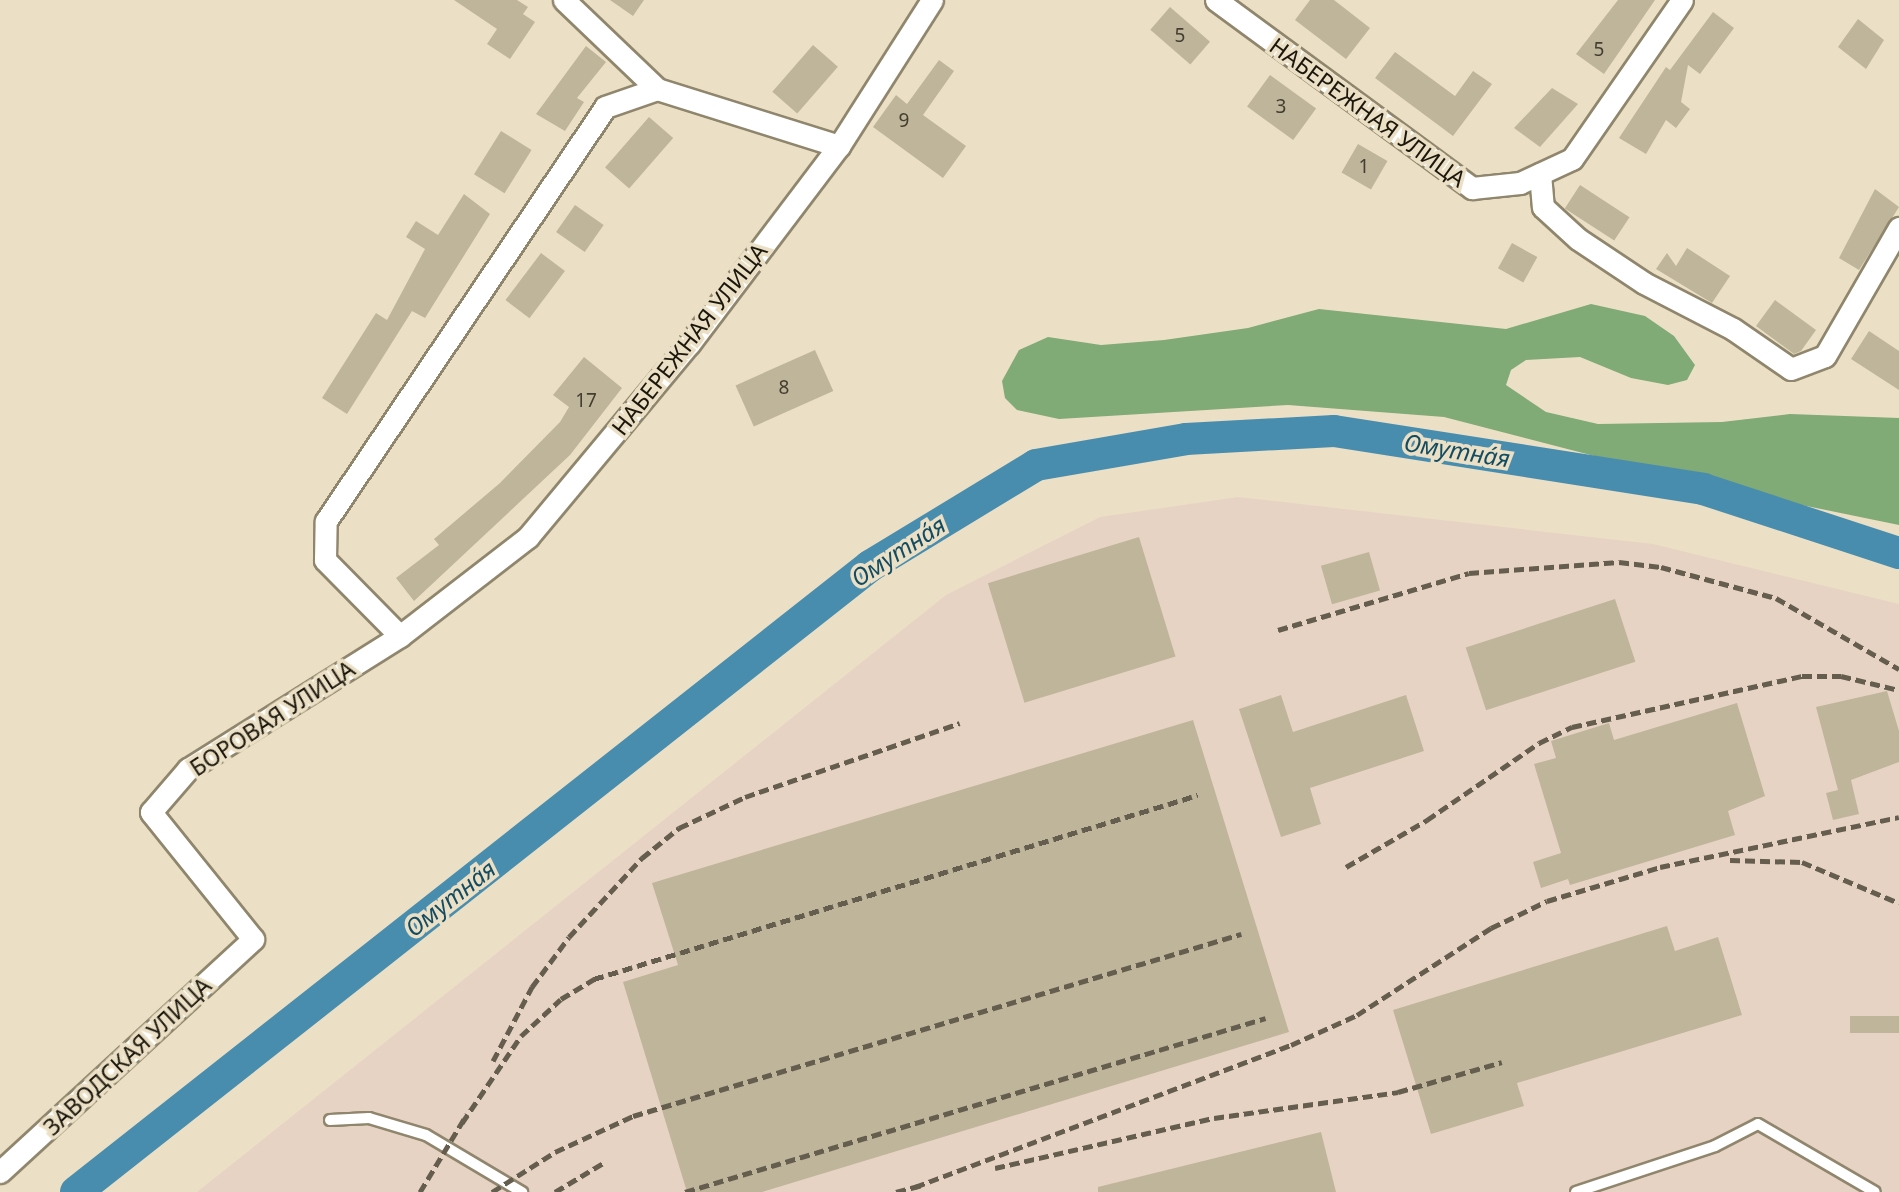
<!DOCTYPE html>
<html>
<head>
<meta charset="utf-8">
<style>
  body { margin:0 }
  #map { position:relative; width:1899px; height:1192px; overflow:hidden; background:#ebe0c5; font-family:"Noto Sans",sans-serif }
  div>[style] { position:absolute }
  [style*='--x'] { left:calc(var(--x)*1px); top:calc(var(--y)*1px); width:calc(var(--w)*1px); rotate:calc(var(--a)*1deg) }
  .industrial>* { inset:0; background:#e7d3c4 }
  .forest>* { inset:0; background:#80aa76 }
  .river>* { height:32px; margin:-16px; padding:0 16px; transform-origin:16px; border-radius:16px; background:#488dae }
  .building>* { inset:0; background:#bfb59a; transform-origin:0 0 }
  .roads { filter:drop-shadow(2px 0 #90866d) drop-shadow(-2px 0 #90866d) drop-shadow(0 2px #90866d) drop-shadow(0 -2px #90866d) }
  .service>* { height:10px; margin:-5px; padding:0 5px; transform-origin:5px; border-radius:5px; background:#fff }
  .minor>* { height:21px; margin:-10.5px; padding:0 10.5px; transform-origin:10.5px; border-radius:10.5px; background:#fff }
  .rail>* { height:5px; margin-top:-2.5px; transform-origin:0; background:repeating-linear-gradient(90deg,#655e4e 0 10px,transparent 0 15px) }
  span { translate:-50% -50%; white-space:nowrap; text-align:center; line-height:1.15; -webkit-text-stroke:7px #ebe0c5; paint-order:stroke }
  .number-label { font-size:19px; color:#443e30 }
  .number-label span { -webkit-text-stroke-width:0 }
  .street-label { font-size:23px; color:#1b170d }
  .water-label { font-size:24px; color:#124c63; font-style:italic }
</style>
</head>
<body>
<div id="map">
  <div class="industrial">
    <i style="clip-path:polygon(1238px 497px,1653px 544px,1899px 604px,1899px 1192px,197px 1192px,946px 595px,1100px 517px)"></i>
  </div>
  <div class="forest">
    <i style="clip-path:polygon(1591px 304px,1645px 316px,1674px 336px,1695px 365px,1687px 380px,1668px 385px,1631px 378px,1580px 357px,1526px 360px,1511px 370px,1506px 385px,1546px 412px,1598px 424px,1722px 422px,1790px 414px,1899px 418px,1899px 525px,1714px 487px,1444px 417px,1288px 405px,1059px 419px,1017px 410px,1005px 398px,1002px 381px,1019px 350px,1048px 337px,1101px 345px,1164px 340px,1248px 328px,1319px 309px,1506px 329px)"></i>
  </div>
  <div class="river">
    <i style="--x:76;--y:1192;--w:1011;--a:-38.25"></i>
    <i style="--x:870;--y:566;--w:194;--a:-31.3"></i>
    <i style="--x:1036;--y:465;--w:152;--a:-9.8"></i>
    <i style="--x:1186;--y:439;--w:148;--a:-3.1"></i>
    <i style="--x:1334;--y:431;--w:374;--a:8.9"></i>
    <i style="--x:1703;--y:489;--w:206;--a:18.1"></i>
  </div>
  <div class="building">
    <i style="clip-path:polygon(454px 0,517px 0,528px 7px,523px 14px,535px 22px,510px 59px,487px 44px,497px 29px)"></i>
    <i style="clip-path:polygon(610px 0,644px 0,633px 16px)"></i>
    <i style="clip-path:polygon(1310px 0,1334px 0,1370px 28px,1346px 59px,1295px 20px)"></i>
    <i style="clip-path:polygon(1618px 0,1655px 0,1604px 74px,1576px 54px)"></i>
    <i style="left:1170px;top:7px;width:53px;height:30px;rotate:41deg"></i>
    <i style="clip-path:polygon(1713px 12px,1734px 28px,1700px 74px,1688px 65px,1681px 102px,1690px 109px,1676px 128px,1666px 120px,1646px 154px,1619px 138px,1666px 67px,1670px 70px)"></i>
    <i style="clip-path:polygon(1858px 19px,1884px 40px,1866px 69px,1838px 47px)"></i>
    <i style="left:813px;top:45px;width:33px;height:62px;rotate:41deg"></i>
    <i style="clip-path:polygon(586px 46px,606px 62px,577px 98px,584px 102px,565px 131px,536px 114px)"></i>
    <i style="clip-path:polygon(1395px 52px,1455px 96px,1473px 71px,1492px 84px,1453px 136px,1375px 78px)"></i>
    <i style="clip-path:polygon(939px 60px,954px 71px,923px 115px,966px 146px,943px 178px,873px 127px,896px 95px,907px 104px)"></i>
    <i style="left:1270px;top:75px;width:57px;height:39px;rotate:36deg"></i>
    <i style="clip-path:polygon(1552px 88px,1578px 104px,1540px 147px,1514px 128px)"></i>
    <i style="left:649px;top:117px;width:32px;height:67px;rotate:41deg"></i>
    <i style="left:501px;top:131px;width:36px;height:51px;rotate:32deg"></i>
    <i style="left:1358px;top:144px;width:34px;height:33px;rotate:30deg"></i>
    <i style="left:1580px;top:185px;width:59px;height:28px;rotate:33deg"></i>
    <i style="clip-path:polygon(1875px 189px,1899px 207px,1859px 270px,1839px 258px)"></i>
    <i style="clip-path:polygon(464px 194px,490px 214px,425px 318px,412px 311px,347px 414px,322px 398px,376px 313px,387px 320px,425px 249px,406px 237px,416px 221px,438px 235px)"></i>
    <i style="left:575px;top:205px;width:35px;height:33px;rotate:35deg"></i>
    <i style="left:1512px;top:243px;width:29px;height:29px;rotate:29deg"></i>
    <i style="clip-path:polygon(1687px 248px,1730px 276px,1712px 303px,1656px 269px,1667px 253px,1676px 266px)"></i>
    <i style="left:541px;top:253px;width:30px;height:59px;rotate:37deg"></i>
    <i style="clip-path:polygon(1775px 300px,1816px 330px,1801px 351px,1794px 354px,1756px 326px)"></i>
    <i style="clip-path:polygon(1869px 331px,1899px 351px,1899px 390px,1851px 359px)"></i>
    <i style="left:815px;top:350px;width:45px;height:87px;rotate:66deg"></i>
    <i style="clip-path:polygon(584px 357px,622px 388px,570px 455px,414px 601px,396px 578px,439px 545px,434px 539px,500px 483px,560px 422px,569px 407px,553px 395px)"></i>
    <i style="left:1139px;top:537px;width:125px;height:158px;rotate:73deg"></i>
    <i style="left:1369px;top:552px;width:40px;height:50px;rotate:74deg"></i>
    <i style="left:1615px;top:599px;width:66px;height:157px;rotate:72deg"></i>
    <i style="clip-path:polygon(1887px 691px,1899px 731px,1899px 762px,1851px 780px,1859px 814px,1833px 820px,1826px 793px,1838px 790px,1816px 707px)"></i>
    <i style="clip-path:polygon(1281px 695px,1293px 732px,1406px 695px,1424px 751px,1310px 788px,1321px 824px,1281px 837px,1239px 709px)"></i>
    <i style="clip-path:polygon(1737px 703px,1765px 796px,1728px 811px,1735px 835px,1570px 885px,1568px 879px,1541px 888px,1533px 862px,1561px 853px,1534px 764px,1556px 758px,1551px 741px,1609px 723px,1614px 740px)"></i>
    <i style="clip-path:polygon(1193px 720px,1289px 1032px,762px 1192px,687px 1192px,623px 982px,678px 965px,652px 883px)"></i>
    <i style="clip-path:polygon(1667px 926px,1675px 951px,1718px 937px,1742px 1015px,1517px 1083px,1524px 1106px,1431px 1134px,1393px 1010px)"></i>
    <i style="left:1899px;top:1016px;width:17px;height:49px;rotate:90deg"></i>
    <i style="clip-path:polygon(1321px 1132px,1336px 1192px,1098px 1192px,1098px 1187px)"></i>
  </div>
  <div class="roads">
    <div class="service">
      <i style="--x:330;--y:1120;--w:39;--a:-3"></i>
      <i style="--x:369;--y:1118;--w:59;--a:16.6"></i>
      <i style="--x:426;--y:1135;--w:112;--a:30.7"></i>
      <i style="--x:1576;--y:1192;--w:146;--a:-18.3"></i>
      <i style="--x:1715;--y:1146;--w:48;--a:-27.1"></i>
      <i style="--x:1758;--y:1124;--w:135;--a:30.2"></i>
    </div>
    <div class="minor">
      <i style="--x:564;--y:0;--w:129;--a:43.7"></i>
      <i style="--x:1216;--y:0;--w:318;--a:36.3"></i>
      <i style="--x:1472;--y:188;--w:48;--a:-5.9"></i>
      <i style="--x:1520;--y:183;--w:57;--a:-24.8"></i>
      <i style="--x:1572;--y:159;--w:193;--a:-55.3"></i>
      <i style="--x:1540;--y:174;--w:33;--a:85"></i>
      <i style="--x:1543;--y:207;--w:47;--a:42.4"></i>
      <i style="--x:1578;--y:239;--w:79;--a:33.7"></i>
      <i style="--x:1644;--y:283;--w:100;--a:27.3"></i>
      <i style="--x:1733;--y:329;--w:70;--a:34.6"></i>
      <i style="--x:1791;--y:369;--w:36;--a:-21"></i>
      <i style="--x:1825;--y:356;--w:148;--a:-60"></i>
      <i style="--x:400;--y:636;--w:107;--a:-134.6"></i>
      <i style="--x:325;--y:560;--w:39;--a:-89"></i>
      <i style="--x:326;--y:521;--w:499;--a:-56"></i>
      <i style="--x:605;--y:107;--w:55;--a:-19.1"></i>
      <i style="--x:657;--y:89;--w:191;--a:17.4"></i>
      <i style="--x:0;--y:1172;--w:344;--a:-42.6"></i>
      <i style="--x:253;--y:939;--w:163;--a:-128.8"></i>
      <i style="--x:151;--y:812;--w:57;--a:-49.3"></i>
      <i style="--x:188;--y:769;--w:250;--a:-32.1"></i>
      <i style="--x:400;--y:636;--w:162;--a:-37.7"></i>
      <i style="--x:528;--y:537;--w:251;--a:-50.2"></i>
      <i style="--x:689;--y:344;--w:248;--a:-52.9"></i>
      <i style="--x:839;--y:146;--w:173;--a:-57.5"></i>
    </div>
  </div>
  <div class="rail">
    <i style="--x:1278;--y:630;--w:199;--a:-16.6"></i>
    <i style="--x:1469;--y:573;--w:150;--a:-4.2"></i>
    <i style="--x:1619;--y:562;--w:42;--a:6.8"></i>
    <i style="--x:1661;--y:567;--w:119;--a:15.1"></i>
    <i style="--x:1776;--y:598;--w:142;--a:30"></i>
    <i style="--x:1730;--y:860;--w:72;--a:1.6"></i>
    <i style="--x:1802;--y:862;--w:105;--a:22.9"></i>
    <i style="--x:1346;--y:867;--w:94;--a:-30.1"></i>
    <i style="--x:1427;--y:820;--w:136;--a:-34.5"></i>
    <i style="--x:1539;--y:743;--w:37;--a:-26"></i>
    <i style="--x:1572;--y:727;--w:236;--a:-12.5"></i>
    <i style="--x:1802;--y:676;--w:39;--a:0"></i>
    <i style="--x:1841;--y:676;--w:60;--a:13.6"></i>
    <i style="--x:493;--y:1061;--w:84;--a:-62.2"></i>
    <i style="--x:532;--y:987;--w:62;--a:-53.5"></i>
    <i style="--x:569;--y:937;--w:108;--a:-47.3"></i>
    <i style="--x:642;--y:858;--w:48;--a:-39"></i>
    <i style="--x:679;--y:828;--w:73;--a:-25.2"></i>
    <i style="--x:745;--y:797;--w:227;--a:-19"></i>
    <i style="--x:462;--y:1123;--w:105;--a:-55.9"></i>
    <i style="--x:521;--y:1036;--w:54;--a:-42.8"></i>
    <i style="--x:561;--y:999;--w:39;--a:-31"></i>
    <i style="--x:594;--y:979;--w:631;--a:-16.94"></i>
    <i style="--x:995;--y:1168;--w:225;--a:-12.9"></i>
    <i style="--x:1214;--y:1118;--w:186;--a:-8"></i>
    <i style="--x:1398;--y:1092;--w:108;--a:-16.1"></i>
    <i style="--x:915;--y:1187;--w:402;--a:-20.7"></i>
    <i style="--x:1291;--y:1045;--w:72;--a:-24.4"></i>
    <i style="--x:1357;--y:1015;--w:160;--a:-33"></i>
    <i style="--x:1491;--y:928;--w:62;--a:-25.7"></i>
    <i style="--x:1547;--y:901;--w:118;--a:-16.7"></i>
    <i style="--x:1660;--y:867;--w:244;--a:-11.8"></i>
    <i style="--x:420;--y:1192;--w:91;--a:-58.9"></i>
    <i style="--x:492;--y:1192;--w:75;--a:-32.4"></i>
    <i style="--x:555;--y:1152;--w:86;--a:-24.8"></i>
    <i style="--x:633;--y:1116;--w:635;--a:-16.66"></i>
    <i style="--x:555;--y:1192;--w:58;--a:-31"></i>
    <i style="--x:685;--y:1192;--w:606;--a:-16.67"></i>
    <i style="--x:896;--y:1192;--w:28;--a:-15"></i>
  </div>
  <div class="number-label">
    <span style="left:1180px;top:36px">5</span>
    <span style="left:1599px;top:50px">5</span>
    <span style="left:1281px;top:107px">3</span>
    <span style="left:904px;top:121px">9</span>
    <span style="left:1364px;top:167px">1</span>
    <span style="left:784px;top:388px">8</span>
    <span style="left:586px;top:401px">17</span>
  </div>
  <div class="street-label">
    <span style="left:1368px;top:112px;rotate:36deg">НАБЕРЕЖНАЯ УЛИЦА</span>
    <span style="left:689px;top:339px;rotate:-52deg">НАБЕРЕЖНАЯ УЛИЦА</span>
    <span style="left:272px;top:718px;rotate:-33deg">БОРОВАЯ УЛИЦА</span>
    <span style="left:127px;top:1056px;rotate:-43deg">ЗАВОДСКАЯ УЛИЦА</span>
  </div>
  <div class="water-label">
    <span style="left:1457px;top:450px;rotate:9deg">Омутна́я</span>
    <span style="left:898px;top:551px;rotate:-33deg">Омутна́я</span>
    <span style="left:450px;top:898px;rotate:-38deg">Омутна́я</span>
  </div>
</div>
</body>
</html>
